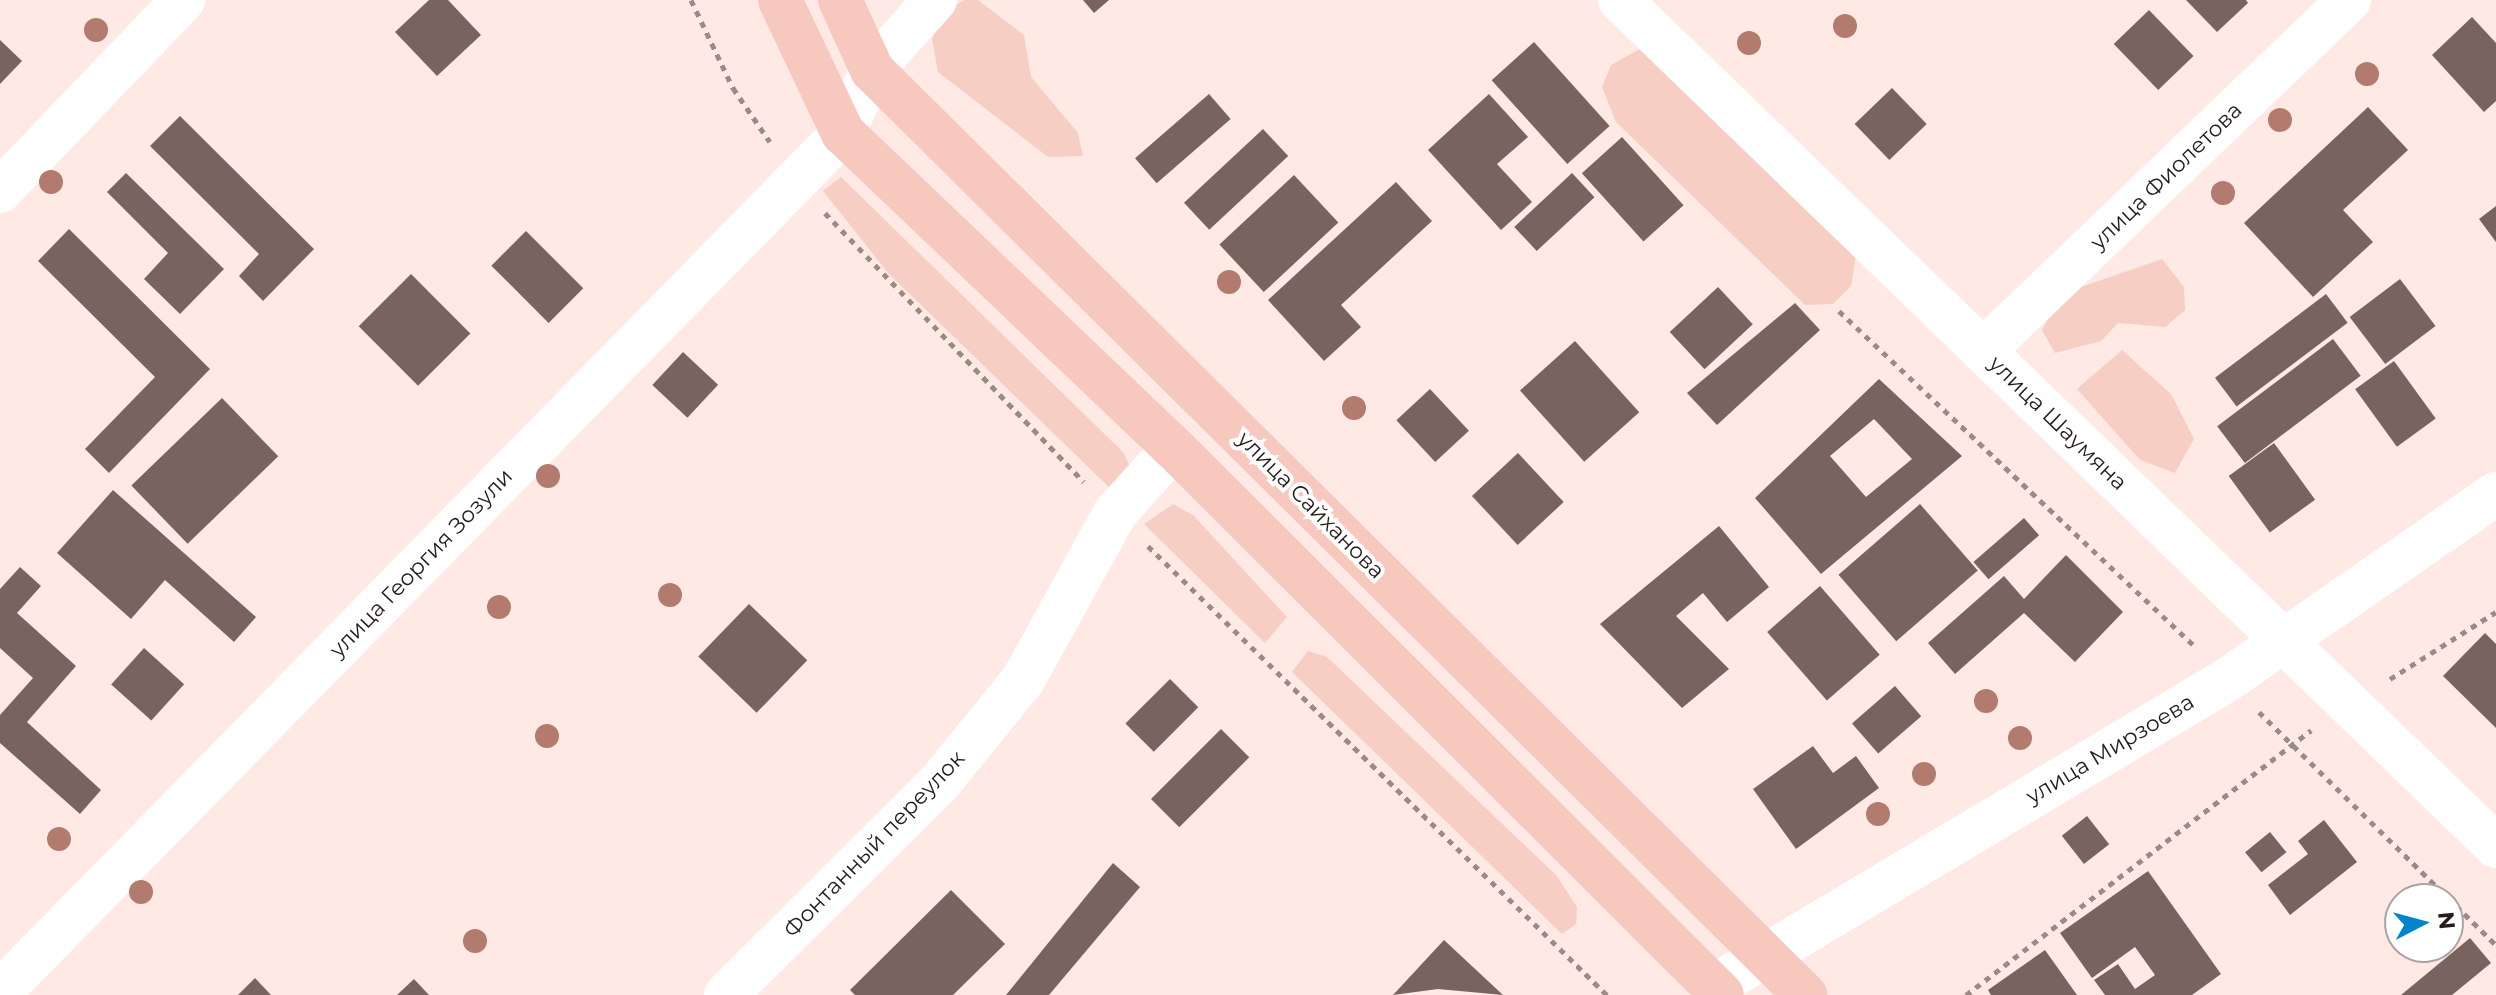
<!DOCTYPE html>
<html>
<head>
<meta charset="utf-8">
<style>
  body { margin:0 }
  #map { position:relative; width:2496px; height:995px; overflow:hidden; background:#fee9e4; font-family:Montserrat,sans-serif }
  div>[style] { position:absolute }
  [style*='--x'] { left:calc(var(--x)*1px); top:calc(var(--y)*1px); width:calc(var(--w)*1px); rotate:calc(var(--a)*1deg) }
  .green>* { inset:0; background:#f7cec4 }
  .building>* { inset:0; background:#79635e; transform-origin:0 0 }
  .path>* { height:5px; margin-top:-2.5px; transform-origin:0; background:repeating-linear-gradient(90deg,#9a8b87 0 6px,transparent 0 12px) }
  .minor>* { height:44px; margin:-22px; padding:0 22px; transform-origin:22px; border-radius:22px; background:#fff }
  .tertiary>* { height:44px; margin:-22px; padding:0 22px; transform-origin:22px; border-radius:22px; background:#fff }
  .primary>* { height:44px; margin:-22px; padding:0 22px; transform-origin:22px; border-radius:22px; background:#f7c8be }
  .trees>* { width:24px; height:24px; margin:-12px; border-radius:50%; background:#b37a6e }
  span { translate:-50% -50%; white-space:nowrap; text-align:center; line-height:1.15; -webkit-text-stroke:8px #fff; paint-order:stroke }
  .street-label { font-size:22px; color:#251c19 }
  .north { position:absolute; left:2384px; top:883px; width:80px; height:80px; box-sizing:border-box; background:#fff; border:2px solid #a8a4a3; border-radius:50%; rotate:84deg; font-size:22px; font-weight:700; line-height:32px; text-align:center; color:#251c19 }
  .north::after { content:''; display:block; margin:auto; width:28px; height:36px; background:#0085cc; clip-path:polygon(50% 0,100% 100%,50% 72%,0 100%) }
</style>
</head>
<body>
<div id="map">
  <div class="green">
    <i style="clip-path:polygon(965px 0,978px 0,1024px 35px,1031px 77px,1078px 133px,1083px 156px,1048px 157px,938px 72px,932px 39px,941px 13px)"></i>
    <i style="clip-path:polygon(1645px 46px,1856px 256px,1851px 286px,1833px 304px,1805px 305px,1616px 122px,1602px 87px,1611px 65px)"></i>
    <i style="clip-path:polygon(841px 177px,1123px 452px,1130px 466px,1115px 493px,889px 274px,823px 191px)"></i>
    <i style="clip-path:polygon(2162px 259px,2184px 287px,2185px 310px,2165px 327px,2118px 323px,2101px 341px,2055px 353px,2042px 330px,2061px 294px)"></i>
    <i style="clip-path:polygon(2122px 350px,2171px 394px,2194px 439px,2175px 473px,2140px 460px,2077px 389px)"></i>
    <i style="clip-path:polygon(1173px 504px,1193px 515px,1287px 617px,1265px 643px,1144px 524px)"></i>
    <i style="clip-path:polygon(1308px 651px,1327px 657px,1556px 875px,1577px 907px,1576px 924px,1562px 934px,1292px 672px)"></i>
  </div>
  <div class="building">
    <i style="clip-path:polygon(429px 0,448px 0,481px 35px,437px 76px,395px 32px)"></i>
    <i style="clip-path:polygon(1083px 0,1109px 0,1094px 13px)"></i>
    <i style="clip-path:polygon(2186px 0,2246px 0,2248px 3px,2217px 32px)"></i>
    <i style="left:2149px;top:10px;width:64px;height:49px;rotate:46deg"></i>
    <i style="clip-path:polygon(2472px 17px,2496px 43px,2496px 101px,2484px 112px,2432px 55px)"></i>
    <i style="clip-path:polygon(0 40px,22px 61px,0 84px)"></i>
    <i style="left:1534px;top:42px;width:113px;height:57px;rotate:48deg"></i>
    <i style="left:1892px;top:88px;width:50px;height:52px;rotate:46deg"></i>
    <i style="left:1209px;top:94px;width:33px;height:98px;rotate:49deg"></i>
    <i style="clip-path:polygon(1489px 94px,1528px 137px,1497px 164px,1532px 202px,1501px 230px,1428px 150px)"></i>
    <i style="clip-path:polygon(2368px 107px,2408px 150px,2343px 210px,2373px 242px,2313px 297px,2244px 223px)"></i>
    <i style="clip-path:polygon(180px 116px,314px 249px,263px 301px,239px 276px,259px 254px,150px 146px)"></i>
    <i style="left:1263px;top:129px;width:37px;height:108px;rotate:47deg"></i>
    <i style="left:1622px;top:137px;width:92px;height:54px;rotate:48deg"></i>
    <i style="clip-path:polygon(126px 173px,224px 269px,180px 314px,144px 279px,168px 253px,107px 192px)"></i>
    <i style="left:1572px;top:173px;width:33px;height:79px;rotate:47deg"></i>
    <i style="left:1294px;top:175px;width:65px;height:102px;rotate:47deg"></i>
    <i style="clip-path:polygon(1396px 182px,1432px 221px,1341px 305px,1361px 327px,1324px 361px,1268px 300px)"></i>
    <i style="clip-path:polygon(2496px 206px,2496px 242px,2479px 219px)"></i>
    <i style="clip-path:polygon(69px 229px,210px 369px,109px 473px,85px 449px,155px 377px,38px 261px)"></i>
    <i style="left:526px;top:231px;width:81px;height:49px;rotate:45deg"></i>
    <i style="left:411px;top:274px;width:84px;height:74px;rotate:45deg"></i>
    <i style="left:2400px;top:279px;width:59px;height:63px;rotate:53deg"></i>
    <i style="left:1718px;top:287px;width:51px;height:66px;rotate:47deg"></i>
    <i style="left:2326px;top:294px;width:36px;height:139px;rotate:53deg"></i>
    <i style="clip-path:polygon(1795px 303px,1820px 330px,1717px 425px,1687px 393px)"></i>
    <i style="left:2333px;top:339px;width:46px;height:145px;rotate:53deg"></i>
    <i style="left:1575px;top:341px;width:96px;height:74px;rotate:48deg"></i>
    <i style="left:683px;top:352px;width:48px;height:45px;rotate:43deg"></i>
    <i style="left:2394px;top:361px;width:71px;height:48px;rotate:54deg"></i>
    <i style="clip-path:polygon(evenodd,1879px 379px,1962px 456px,1821px 574px,1755px 498px,1879px 379px,1874px 419px,1912px 459px,1866px 497px,1830px 456px,1874px 419px)"></i>
    <i style="left:1430px;top:389px;width:57px;height:46px;rotate:47deg"></i>
    <i style="left:222px;top:398px;width:81px;height:126px;rotate:46deg"></i>
    <i style="left:2274px;top:443px;width:70px;height:56px;rotate:54deg"></i>
    <i style="left:1518px;top:453px;width:67px;height:63px;rotate:47deg"></i>
    <i style="clip-path:polygon(113px 490px,256px 617px,234px 642px,165px 580px,131px 619px,57px 553px)"></i>
    <i style="left:1920px;top:504px;width:88px;height:108px;rotate:49deg"></i>
    <i style="left:2024px;top:518px;width:23px;height:67px;rotate:49deg"></i>
    <i style="clip-path:polygon(1719px 526px,1769px 587px,1727px 622px,1703px 593px,1676px 616px,1729px 669px,1682px 708px,1600px 624px)"></i>
    <i style="clip-path:polygon(2066px 555px,2123px 612px,2075px 662px,2024px 613px,1955px 674px,1928px 643px,2004px 576px,2024px 599px)"></i>
    <i style="clip-path:polygon(20px 567px,41px 586px,17px 613px,76px 666px,27px 722px,101px 790px,80px 814px,0 743px,0 715px,33px 678px,0 648px,0 589px)"></i>
    <i style="left:1820px;top:586px;width:91px;height:70px;rotate:49deg"></i>
    <i style="left:749px;top:604px;width:81px;height:73px;rotate:44deg"></i>
    <i style="clip-path:polygon(2485px 633px,2496px 644px,2496px 728px,2443px 676px)"></i>
    <i style="left:144px;top:648px;width:54px;height:49px;rotate:42deg"></i>
    <i style="left:1170px;top:679px;width:40px;height:63px;rotate:45deg"></i>
    <i style="left:1895px;top:686px;width:40px;height:57px;rotate:49deg"></i>
    <i style="left:1221px;top:729px;width:40px;height:99px;rotate:45deg"></i>
    <i style="clip-path:polygon(1813px 746px,1833px 773px,1856px 756px,1879px 788px,1796px 849px,1753px 789px)"></i>
    <i style="left:2087px;top:816px;width:36px;height:32px;rotate:52deg"></i>
    <i style="clip-path:polygon(2324px 820px,2357px 862px,2290px 915px,2268px 885px,2308px 854px,2298px 841px)"></i>
    <i style="left:2270px;top:832px;width:26px;height:32px;rotate:51deg"></i>
    <i style="clip-path:polygon(1113px 863px,1140px 887px,1049px 995px,1006px 995px)"></i>
    <i style="clip-path:polygon(2148px 871px,2221px 974px,2192px 995px,2105px 995px,2094px 980px,2118px 964px,2135px 989px,2155px 975px,2135px 947px,2092px 978px,2060px 933px)"></i>
    <i style="clip-path:polygon(951px 890px,1005px 944px,953px 995px,855px 995px,850px 990px)"></i>
    <i style="clip-path:polygon(2470px 938px,2491px 963px,2452px 995px,2401px 995px)"></i>
    <i style="clip-path:polygon(1444px 940px,1503px 995px,1438px 989px,1393px 995px)"></i>
    <i style="clip-path:polygon(2045px 950px,2077px 995px,1991px 995px,1988px 990px)"></i>
    <i style="clip-path:polygon(255px 978px,271px 995px,238px 995px)"></i>
    <i style="clip-path:polygon(414px 979px,429px 995px,397px 995px)"></i>
  </div>
  <div class="path">
    <i style="--x:691;--y:0;--w:98;--a:64.5"></i>
    <i style="--x:733;--y:88;--w:65;--a:55.6"></i>
    <i style="--x:825;--y:213;--w:373;--a:46.1"></i>
    <i style="--x:1839;--y:311;--w:491;--a:43.3"></i>
    <i style="--x:1148;--y:546;--w:642;--a:44.37"></i>
    <i style="--x:2390;--y:679;--w:125;--a:-32.3"></i>
    <i style="--x:2259;--y:712;--w:332;--a:44.5"></i>
    <i style="--x:1966;--y:995;--w:435;--a:-37.5"></i>
  </div>
  <div class="minor">
    <i style="--x:1620;--y:0;--w:1218;--a:44"></i>
    <i style="--x:0;--y:191;--w:265;--a:-46.2"></i>
    <i style="--x:1983;--y:351;--w:507;--a:-43.8"></i>
    <i style="--x:0;--y:992;--w:1204;--a:-45.54"></i>
    <i style="--x:843;--y:133;--w:69;--a:-65.3"></i>
    <i style="--x:872;--y:70;--w:94;--a:-48"></i>
    <i style="--x:726;--y:995;--w:302;--a:-44.9"></i>
    <i style="--x:940;--y:782;--w:132;--a:-50.9"></i>
    <i style="--x:1023;--y:680;--w:191;--a:-61.1"></i>
    <i style="--x:1115;--y:513;--w:88;--a:-47.8"></i>
  </div>
  <div class="tertiary">
    <i style="--x:1713;--y:987;--w:599;--a:-30.85"></i>
    <i style="--x:2227;--y:680;--w:327;--a:-34.7"></i>
  </div>
  <div class="primary">
    <i style="--x:780;--y:0;--w:147;--a:64.7"></i>
    <i style="--x:843;--y:133;--w:457;--a:43.6"></i>
    <i style="--x:1174;--y:448;--w:774;--a:44.95"></i>
    <i style="--x:840;--y:0;--w:77;--a:65.4"></i>
    <i style="--x:872;--y:70;--w:1314;--a:44.75"></i>
  </div>
  <div class="trees">
    <i style="left:1845px;top:26px"></i>
    <i style="left:96px;top:30px"></i>
    <i style="left:1749px;top:43px"></i>
    <i style="left:2367px;top:74px"></i>
    <i style="left:2280px;top:120px"></i>
    <i style="left:51px;top:182px"></i>
    <i style="left:2223px;top:193px"></i>
    <i style="left:1229px;top:282px"></i>
    <i style="left:1354px;top:408px"></i>
    <i style="left:548px;top:476px"></i>
    <i style="left:670px;top:595px"></i>
    <i style="left:499px;top:607px"></i>
    <i style="left:1986px;top:701px"></i>
    <i style="left:547px;top:736px"></i>
    <i style="left:2020px;top:738px"></i>
    <i style="left:1924px;top:774px"></i>
    <i style="left:1878px;top:814px"></i>
    <i style="left:59px;top:839px"></i>
    <i style="left:141px;top:892px"></i>
    <i style="left:475px;top:941px"></i>
  </div>
  <div class="street-label">
    <span style="left:2166px;top:176px;rotate:-44deg">улица Фиолетова</span>
    <span style="left:2058px;top:423px;rotate:44deg">улица Шаумяна</span>
    <span style="left:1311px;top:505px;rotate:45deg">улица Сайханова</span>
    <span style="left:421px;top:563px;rotate:-46deg">улица Георгия Зозули</span>
    <span style="left:2110px;top:749px;rotate:-31deg">улица Мирзоева</span>
    <span style="left:874px;top:844px;rotate:-46deg">Фонтанный переулок</span>
  </div>
  <div class="north">N</div>
</div>
</body>
</html>
